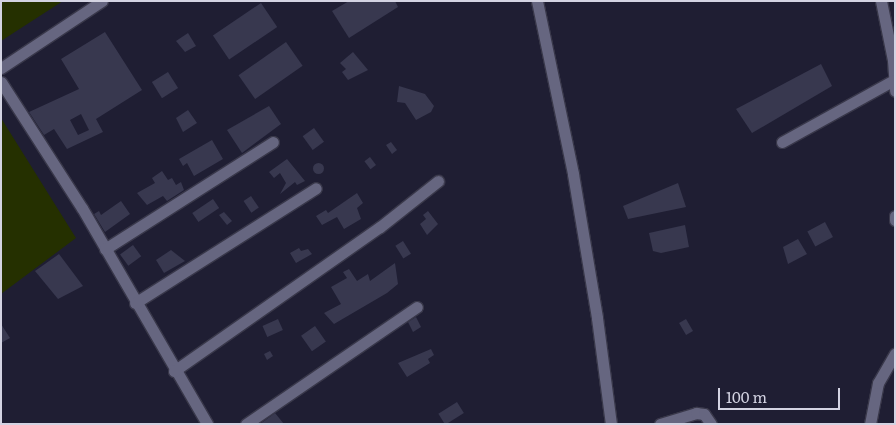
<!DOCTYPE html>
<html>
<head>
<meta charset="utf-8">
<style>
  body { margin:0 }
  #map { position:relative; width:896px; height:425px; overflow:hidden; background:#1f1e33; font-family:Literata,serif }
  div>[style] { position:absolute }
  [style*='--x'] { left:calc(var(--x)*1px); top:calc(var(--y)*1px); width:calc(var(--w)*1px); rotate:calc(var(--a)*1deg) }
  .green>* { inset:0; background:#253000 }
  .building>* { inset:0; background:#38384f; transform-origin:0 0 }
  .round { border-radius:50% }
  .roads { filter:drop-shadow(1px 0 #39384a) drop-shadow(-1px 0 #39384a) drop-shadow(0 1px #39384a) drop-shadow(0 -1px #39384a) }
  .minor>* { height:11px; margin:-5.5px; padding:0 5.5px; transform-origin:5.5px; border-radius:5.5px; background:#666680 }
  span { translate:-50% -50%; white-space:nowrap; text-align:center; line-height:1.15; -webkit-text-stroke:5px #1f1e33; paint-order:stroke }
  .frame { position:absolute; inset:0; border:2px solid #d3d3e2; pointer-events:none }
  .scale { position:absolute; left:718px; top:388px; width:122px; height:22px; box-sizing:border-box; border:2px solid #d3d3e2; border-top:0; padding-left:6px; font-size:15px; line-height:18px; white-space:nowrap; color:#d3d3e2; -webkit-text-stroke:4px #1f1e33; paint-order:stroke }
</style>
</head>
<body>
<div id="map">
  <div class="green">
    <i style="clip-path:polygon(1px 1px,63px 1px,1px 41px)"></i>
    <i style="clip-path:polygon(1px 118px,76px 238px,1px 294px)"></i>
  </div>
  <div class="building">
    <i style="clip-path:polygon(349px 1px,395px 1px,398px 7px,349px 38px,332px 11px)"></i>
    <i style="left:261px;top:3px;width:29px;height:58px;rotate:56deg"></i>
    <i style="clip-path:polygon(evenodd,105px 32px,142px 90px,96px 119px,103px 132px,67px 149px,54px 129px,44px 135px,29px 112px,79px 89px,61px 59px,105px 32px,81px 114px,89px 130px,78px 135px,70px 120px,81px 114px)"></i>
    <i style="clip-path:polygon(188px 33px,196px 46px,185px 52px,176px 41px)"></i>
    <i style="left:286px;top:42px;width:29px;height:58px;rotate:55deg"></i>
    <i style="clip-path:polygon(353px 52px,368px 70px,348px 80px,342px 72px,346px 69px,340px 63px)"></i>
    <i style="clip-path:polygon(821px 64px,832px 86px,752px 133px,736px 109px)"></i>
    <i style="left:168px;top:72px;width:19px;height:19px;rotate:58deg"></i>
    <i style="clip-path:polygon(399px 86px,425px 94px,434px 106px,431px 112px,416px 120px,405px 103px,397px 102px)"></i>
    <i style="clip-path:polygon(269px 106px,281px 124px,242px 153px,227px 130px)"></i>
    <i style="clip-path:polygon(188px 110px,197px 123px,183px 132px,176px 118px)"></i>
    <i style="left:314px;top:128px;width:17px;height:14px;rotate:54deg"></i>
    <i style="clip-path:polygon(212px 140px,223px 159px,194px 176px,187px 163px,183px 166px,179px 159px)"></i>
    <i style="clip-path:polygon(391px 142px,397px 150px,392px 154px,386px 145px)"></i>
    <i style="left:370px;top:157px;width:10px;height:7px;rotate:53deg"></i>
    <i style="clip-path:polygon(287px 159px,305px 181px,297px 185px,295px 182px,280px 194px,286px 183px,280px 173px,274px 178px,269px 172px)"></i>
    <i class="round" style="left:312.5px;top:162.5px;width:11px;height:11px"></i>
    <i style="clip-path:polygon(162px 171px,168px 180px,172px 178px,176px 185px,181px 182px,184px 190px,167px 201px,163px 196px,147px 205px,137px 193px,155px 183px,152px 178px)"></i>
    <i style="clip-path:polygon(678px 183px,686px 207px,628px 219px,623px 206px)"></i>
    <i style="clip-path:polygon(357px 193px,363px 203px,357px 208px,361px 219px,344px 229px,337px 217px,322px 225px,316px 216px,326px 210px,328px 213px)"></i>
    <i style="left:251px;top:196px;width:14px;height:9px;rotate:56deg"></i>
    <i style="left:213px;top:199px;width:11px;height:25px;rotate:56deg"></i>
    <i style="clip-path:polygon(121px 201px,130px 214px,105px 232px,94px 214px,99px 211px,101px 215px)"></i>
    <i style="clip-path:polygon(428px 211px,438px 224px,427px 235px,420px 224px,426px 219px,423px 215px)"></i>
    <i style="clip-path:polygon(224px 212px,232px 221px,227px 225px,219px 215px)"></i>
    <i style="left:825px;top:222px;width:17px;height:20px;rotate:62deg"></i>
    <i style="clip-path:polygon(685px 225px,689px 247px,661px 253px,653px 251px,649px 233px)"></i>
    <i style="clip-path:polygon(798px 239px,807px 254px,788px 264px,783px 247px)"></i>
    <i style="left:403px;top:241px;width:15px;height:9px;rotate:58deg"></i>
    <i style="left:133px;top:245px;width:14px;height:16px;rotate:54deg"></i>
    <i style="clip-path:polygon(299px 248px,301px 251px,308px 249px,312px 254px,296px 263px,290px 253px)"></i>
    <i style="clip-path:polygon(171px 250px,185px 261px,164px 273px,156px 260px)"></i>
    <i style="clip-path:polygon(59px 254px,83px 286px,58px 299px,35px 271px)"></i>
    <i style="clip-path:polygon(395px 263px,398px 284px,387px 293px,334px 324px,324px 313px,341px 304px,331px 287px,347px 278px,343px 272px,349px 269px,357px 281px,368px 274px,370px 281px)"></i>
    <i style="clip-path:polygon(416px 317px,421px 327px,413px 332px,408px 322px)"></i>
    <i style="left:278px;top:319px;width:12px;height:17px;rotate:66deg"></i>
    <i style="left:686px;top:319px;width:14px;height:8px;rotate:60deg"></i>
    <i style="clip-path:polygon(1px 324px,10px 338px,1px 343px)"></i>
    <i style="left:315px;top:326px;width:19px;height:17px;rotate:55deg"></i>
    <i style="clip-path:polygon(431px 349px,434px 355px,428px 359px,430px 363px,407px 377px,398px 363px)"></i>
    <i style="clip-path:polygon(270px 351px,273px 356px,267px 360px,264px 354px)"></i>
    <i style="left:457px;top:402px;width:13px;height:22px;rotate:58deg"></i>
    <i style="clip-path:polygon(275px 413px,284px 424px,260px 424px,271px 416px)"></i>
  </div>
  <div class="roads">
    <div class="minor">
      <i style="--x:537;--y:1;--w:177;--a:78.2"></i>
      <i style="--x:573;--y:174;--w:146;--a:80.5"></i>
      <i style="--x:597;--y:318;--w:107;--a:82.5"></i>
      <i style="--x:881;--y:1;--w:60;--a:78.5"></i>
      <i style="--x:893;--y:60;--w:31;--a:86"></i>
      <i style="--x:1;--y:68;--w:121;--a:-33.6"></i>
      <i style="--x:1;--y:82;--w:150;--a:57.3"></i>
      <i style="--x:82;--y:208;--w:250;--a:59.9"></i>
      <i style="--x:782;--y:142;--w:128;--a:-29"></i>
      <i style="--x:895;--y:216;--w:4;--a:90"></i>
      <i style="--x:105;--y:249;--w:199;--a:-32.5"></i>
      <i style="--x:135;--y:303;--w:214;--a:-32.4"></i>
      <i style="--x:174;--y:371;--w:251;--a:-35"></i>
      <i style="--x:380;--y:227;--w:74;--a:-38.4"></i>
      <i style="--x:246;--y:424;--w:207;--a:-34.4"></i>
      <i style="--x:660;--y:424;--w:38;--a:-17"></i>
      <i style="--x:696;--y:413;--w:8;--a:7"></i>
      <i style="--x:704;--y:414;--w:12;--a:55"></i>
      <i style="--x:870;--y:424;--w:42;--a:-79"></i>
      <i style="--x:878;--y:383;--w:34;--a:-60"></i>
    </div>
  </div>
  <div class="frame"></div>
  <div class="scale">100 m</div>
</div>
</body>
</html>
